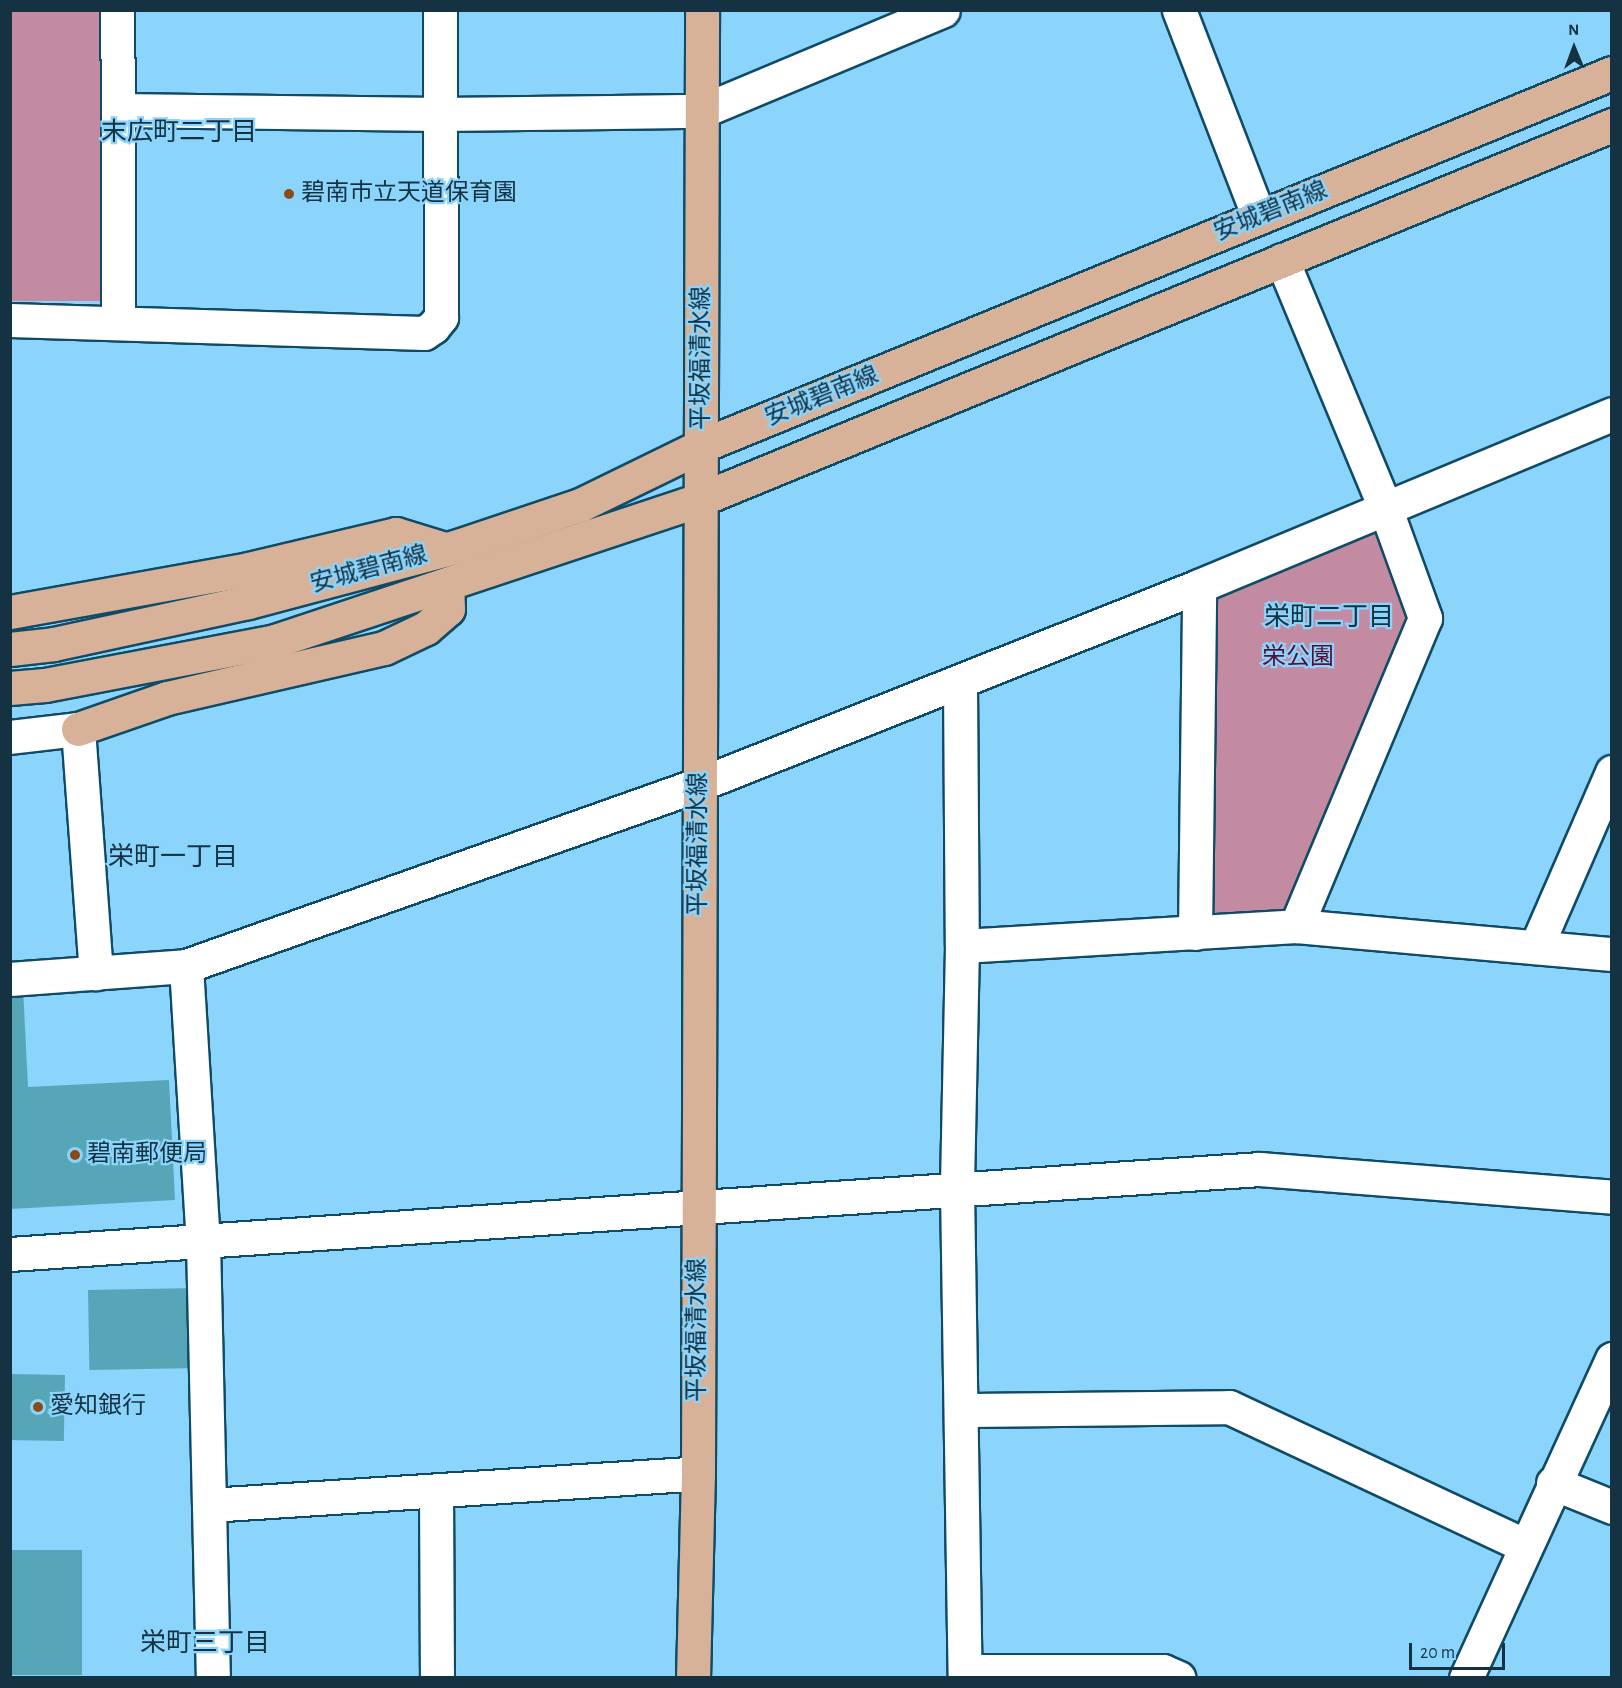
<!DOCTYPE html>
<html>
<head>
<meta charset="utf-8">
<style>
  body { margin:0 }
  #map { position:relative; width:1622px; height:1688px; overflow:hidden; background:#8bd4fc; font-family:"Alegreya Sans","Noto Sans JP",sans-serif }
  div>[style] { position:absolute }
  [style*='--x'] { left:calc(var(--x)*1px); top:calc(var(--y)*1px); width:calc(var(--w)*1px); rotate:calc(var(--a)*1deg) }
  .green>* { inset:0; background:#c38ba1; transform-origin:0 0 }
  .building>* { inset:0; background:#56a6b8; transform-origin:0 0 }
  .roads { filter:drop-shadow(2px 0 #104b66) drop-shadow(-2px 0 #104b66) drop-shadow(0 2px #104b66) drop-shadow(0 -2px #104b66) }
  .minor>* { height:33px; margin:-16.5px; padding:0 16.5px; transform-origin:16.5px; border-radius:16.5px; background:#fff }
  .major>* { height:33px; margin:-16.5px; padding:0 16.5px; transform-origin:16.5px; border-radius:16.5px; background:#d7b298 }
  .dots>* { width:16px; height:16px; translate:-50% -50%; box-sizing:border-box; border:3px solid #8bd4fc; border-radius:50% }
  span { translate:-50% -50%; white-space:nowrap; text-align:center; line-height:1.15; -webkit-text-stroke:4.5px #8bd4fc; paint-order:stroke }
  .poi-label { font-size:24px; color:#143242 }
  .left { translate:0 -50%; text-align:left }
  .street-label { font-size:24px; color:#143242 }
  .park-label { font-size:24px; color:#590e35 }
  .neighbourhood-label { font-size:26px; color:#143242 }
  .frame { position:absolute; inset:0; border:12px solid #143242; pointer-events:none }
  .north { position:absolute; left:1544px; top:18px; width:60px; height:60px; -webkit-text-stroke:4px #8bd4fc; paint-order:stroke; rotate:359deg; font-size:16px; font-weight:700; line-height:24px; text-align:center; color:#143242 }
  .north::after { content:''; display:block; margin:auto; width:21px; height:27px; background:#143242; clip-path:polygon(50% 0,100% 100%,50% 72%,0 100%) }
  .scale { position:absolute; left:1409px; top:1643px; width:96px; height:27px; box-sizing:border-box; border:3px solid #143242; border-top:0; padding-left:8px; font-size:18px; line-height:21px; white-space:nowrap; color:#143242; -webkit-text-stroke:4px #8bd4fc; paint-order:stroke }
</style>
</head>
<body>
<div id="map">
  <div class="green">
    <i style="left:10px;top:11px;width:95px;height:290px"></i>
    <i style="clip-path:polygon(1380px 524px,1415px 620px,1289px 917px,1205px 925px,1206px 592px)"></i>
  </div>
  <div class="building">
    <i style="clip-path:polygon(10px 987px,23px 987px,28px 1087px,169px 1080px,175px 1200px,10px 1209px)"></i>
    <i style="left:197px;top:1288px;width:80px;height:109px;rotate:89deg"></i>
    <i style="left:10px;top:1374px;width:55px;height:66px;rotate:1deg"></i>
    <i style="left:10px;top:1550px;width:72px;height:125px"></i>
  </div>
  <div class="roads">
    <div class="minor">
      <i style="--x:117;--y:10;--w:100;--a:89.4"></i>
      <i style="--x:1179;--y:10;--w:222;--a:68.9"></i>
      <i style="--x:1282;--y:260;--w:271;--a:67.4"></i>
      <i style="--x:1386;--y:510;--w:115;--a:70.1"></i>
      <i style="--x:1425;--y:618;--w:334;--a:112.7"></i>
      <i style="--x:10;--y:320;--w:414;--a:1.8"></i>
      <i style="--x:424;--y:333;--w:11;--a:-34"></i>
      <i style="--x:433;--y:327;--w:13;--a:-51"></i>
      <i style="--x:441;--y:317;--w:307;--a:-90.2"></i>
      <i style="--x:118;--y:322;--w:212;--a:-90"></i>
      <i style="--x:118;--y:110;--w:322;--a:0.7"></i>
      <i style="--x:440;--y:114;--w:262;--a:-0.7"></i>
      <i style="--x:702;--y:111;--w:261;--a:-22.7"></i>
      <i style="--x:960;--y:683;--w:263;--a:89.6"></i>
      <i style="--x:962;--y:946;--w:243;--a:91.2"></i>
      <i style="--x:957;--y:1189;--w:489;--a:89.1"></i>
      <i style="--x:10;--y:737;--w:68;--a:-6.7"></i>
      <i style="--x:78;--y:729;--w:245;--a:85.8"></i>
      <i style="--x:1195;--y:933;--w:347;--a:-89.3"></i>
      <i style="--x:962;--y:946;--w:335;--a:-3.4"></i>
      <i style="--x:1296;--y:926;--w:317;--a:5.1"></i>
      <i style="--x:1536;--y:947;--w:191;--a:-66.5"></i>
      <i style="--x:186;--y:966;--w:277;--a:86.5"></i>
      <i style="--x:203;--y:1242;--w:436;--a:88.7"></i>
      <i style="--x:10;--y:979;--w:176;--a:-4.2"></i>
      <i style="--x:186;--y:966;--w:545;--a:-19.5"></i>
      <i style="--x:700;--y:784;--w:537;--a:-21.64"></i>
      <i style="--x:1199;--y:586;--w:447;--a:-22.6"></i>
      <i style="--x:10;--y:1254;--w:1253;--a:-3.89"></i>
      <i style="--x:1260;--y:1169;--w:353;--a:4.5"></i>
      <i style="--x:962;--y:1410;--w:267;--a:-0.6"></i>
      <i style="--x:1229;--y:1407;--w:326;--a:25.1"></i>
      <i style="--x:1553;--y:1483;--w:64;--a:22.1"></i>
      <i style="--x:436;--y:1491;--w:187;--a:89.7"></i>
      <i style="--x:209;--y:1505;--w:490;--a:-3.7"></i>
      <i style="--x:965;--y:1671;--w:198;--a:0"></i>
      <i style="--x:1163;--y:1671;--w:17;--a:24"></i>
      <i style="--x:1466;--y:1678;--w:351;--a:-65.4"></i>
    </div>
    <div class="major">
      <i style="--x:10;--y:612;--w:242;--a:-10.2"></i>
      <i style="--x:248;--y:569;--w:152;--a:-13.3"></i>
      <i style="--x:396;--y:534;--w:51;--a:17"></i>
      <i style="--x:10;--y:649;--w:44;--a:-6.5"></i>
      <i style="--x:54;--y:644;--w:198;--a:-12.2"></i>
      <i style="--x:248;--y:602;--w:217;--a:-14.9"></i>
      <i style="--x:458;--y:546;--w:129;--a:-18.6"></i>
      <i style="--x:580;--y:505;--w:135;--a:-26"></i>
      <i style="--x:701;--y:446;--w:984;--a:-22.27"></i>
      <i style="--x:10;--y:688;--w:35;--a:-5"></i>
      <i style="--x:45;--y:685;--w:234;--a:-10.8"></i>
      <i style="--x:275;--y:641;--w:449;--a:-18.4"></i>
      <i style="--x:701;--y:499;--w:985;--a:-22.32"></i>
      <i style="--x:78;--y:729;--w:94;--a:-19.2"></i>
      <i style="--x:167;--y:698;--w:223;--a:-13"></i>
      <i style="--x:384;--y:648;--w:47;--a:-25.5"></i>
      <i style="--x:426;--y:628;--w:29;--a:-41"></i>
      <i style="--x:448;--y:609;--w:25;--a:-92"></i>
      <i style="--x:693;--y:1678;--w:205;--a:-88.6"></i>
      <i style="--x:698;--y:1473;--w:1463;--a:-89.84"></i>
    </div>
  </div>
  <div class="dots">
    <i style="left:289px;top:194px;background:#8c4b16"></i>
    <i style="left:75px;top:1155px;background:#8c4b16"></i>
    <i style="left:38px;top:1407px;background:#8c4b16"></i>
  </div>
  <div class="poi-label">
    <span class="left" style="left:301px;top:194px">碧南市立天道保育園</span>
    <span class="left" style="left:87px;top:1155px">碧南郵便局</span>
    <span class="left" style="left:50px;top:1407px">愛知銀行</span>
  </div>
  <div class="street-label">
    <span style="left:1271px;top:212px;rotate:-22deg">安城碧南線</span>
    <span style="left:702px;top:358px;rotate:-90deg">平坂福清水線</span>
    <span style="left:822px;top:397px;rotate:-22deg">安城碧南線</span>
    <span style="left:369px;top:570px;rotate:-15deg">安城碧南線</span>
    <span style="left:699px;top:844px;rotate:-90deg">平坂福清水線</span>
    <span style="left:698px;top:1330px;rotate:-90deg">平坂福清水線</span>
  </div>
  <div class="park-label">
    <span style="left:1298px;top:658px">栄公園</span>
  </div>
  <div class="neighbourhood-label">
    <span style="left:179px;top:133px">末広町二丁目</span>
    <span style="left:1329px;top:618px">栄町二丁目</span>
    <span style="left:173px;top:858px">栄町一丁目</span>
    <span style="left:205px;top:1644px">栄町三丁目</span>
  </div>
  <div class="frame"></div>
  <div class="north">N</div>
  <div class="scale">20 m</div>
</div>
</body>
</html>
